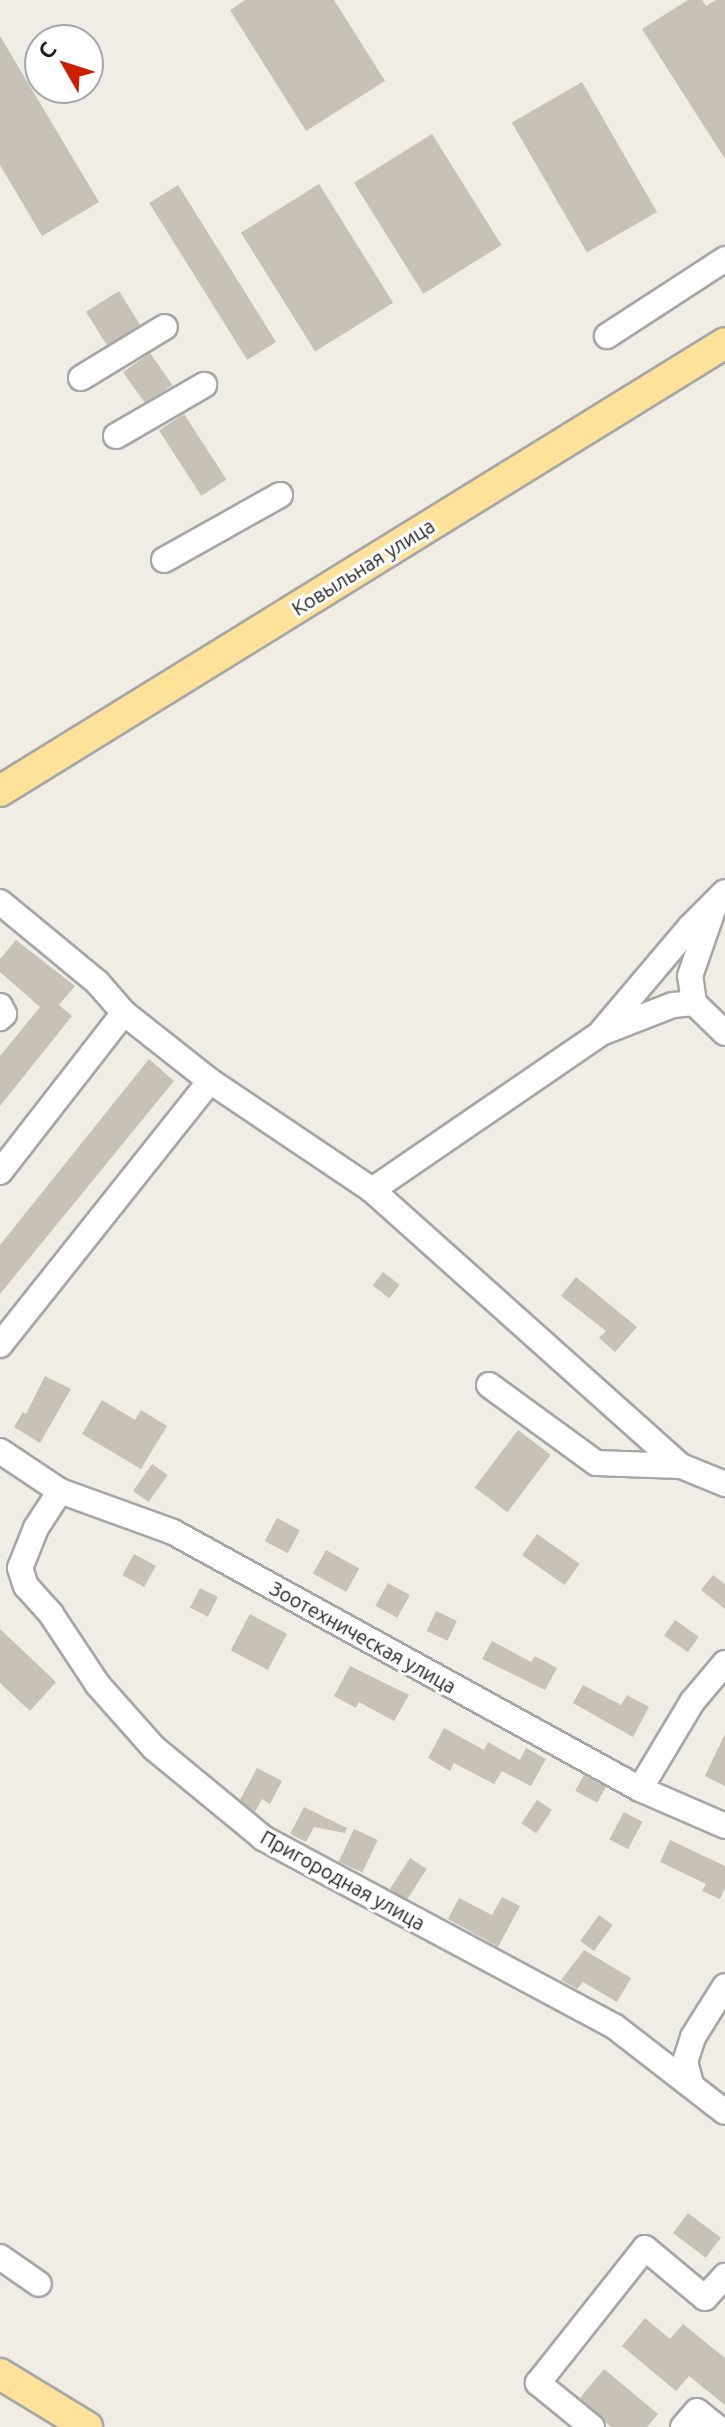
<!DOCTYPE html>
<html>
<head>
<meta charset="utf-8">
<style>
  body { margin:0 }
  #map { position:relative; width:725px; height:2427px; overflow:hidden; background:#f0eee4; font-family:Ubuntu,sans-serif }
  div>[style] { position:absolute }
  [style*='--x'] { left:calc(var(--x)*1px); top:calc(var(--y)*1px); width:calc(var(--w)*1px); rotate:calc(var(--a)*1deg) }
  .building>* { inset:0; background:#c8c1b7; transform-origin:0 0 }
  .roads { filter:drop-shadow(2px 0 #a6a6a6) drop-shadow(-2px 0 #a6a6a6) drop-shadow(0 2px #a6a6a6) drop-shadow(0 -2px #a6a6a6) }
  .minor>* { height:24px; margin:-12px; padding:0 12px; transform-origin:12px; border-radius:12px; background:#fff }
  .major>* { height:30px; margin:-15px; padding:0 15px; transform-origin:15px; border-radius:15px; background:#ffe29a }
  span { translate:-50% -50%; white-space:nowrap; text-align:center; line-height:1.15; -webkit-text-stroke:6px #fff; paint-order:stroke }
  .street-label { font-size:20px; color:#1f1f1f }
  .north { position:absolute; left:24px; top:24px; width:80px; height:80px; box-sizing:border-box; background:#fff; border:2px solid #a5a5a5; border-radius:50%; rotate:309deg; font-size:22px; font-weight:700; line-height:32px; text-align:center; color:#1f1f1f }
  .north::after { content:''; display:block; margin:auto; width:28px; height:36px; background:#cd1e00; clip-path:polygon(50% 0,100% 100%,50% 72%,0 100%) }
</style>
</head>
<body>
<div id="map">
  <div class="building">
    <i style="clip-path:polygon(245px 0,334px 0,385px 81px,306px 131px,230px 10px)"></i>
    <i style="clip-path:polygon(688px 0,702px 0,706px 6px,716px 0,725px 0,725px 159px,642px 29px)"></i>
    <i style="clip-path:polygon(0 36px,99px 202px,42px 236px,0 165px)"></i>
    <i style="left:582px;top:82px;width:150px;height:81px;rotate:60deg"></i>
    <i style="left:432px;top:134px;width:131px;height:92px;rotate:58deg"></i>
    <i style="left:319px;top:184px;width:140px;height:92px;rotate:58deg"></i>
    <i style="left:178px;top:185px;width:185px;height:34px;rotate:58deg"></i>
    <i style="left:119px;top:291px;width:40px;height:39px;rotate:58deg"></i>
    <i style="left:150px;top:353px;width:39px;height:33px;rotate:55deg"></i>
    <i style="left:184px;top:414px;width:78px;height:30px;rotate:57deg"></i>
    <i style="clip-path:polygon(16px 940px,75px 986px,59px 1005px,72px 1016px,0 1106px,0 1056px,40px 1007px,0 972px,0 959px)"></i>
    <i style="clip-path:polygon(149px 1059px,174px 1081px,0 1294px,0 1245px)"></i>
    <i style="left:383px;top:1272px;width:21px;height:17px;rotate:37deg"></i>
    <i style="clip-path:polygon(576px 1277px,637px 1327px,615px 1352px,599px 1338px,606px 1331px,561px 1296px)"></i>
    <i style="clip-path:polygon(45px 1376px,71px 1389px,40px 1443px,14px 1427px,23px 1412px,26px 1414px)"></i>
    <i style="clip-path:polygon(102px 1400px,135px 1420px,141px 1410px,167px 1426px,141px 1469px,82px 1434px)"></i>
    <i style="left:518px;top:1430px;width:41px;height:72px;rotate:37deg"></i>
    <i style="left:152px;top:1464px;width:19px;height:33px;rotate:35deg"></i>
    <i style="left:277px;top:1518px;width:26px;height:26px;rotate:28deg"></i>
    <i style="left:537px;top:1534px;width:52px;height:26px;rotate:35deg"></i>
    <i style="left:326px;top:1550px;width:38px;height:27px;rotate:29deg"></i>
    <i style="left:134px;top:1554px;width:25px;height:24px;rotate:29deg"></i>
    <i style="clip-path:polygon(713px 1575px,725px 1584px,725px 1609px,701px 1590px)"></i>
    <i style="left:388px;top:1583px;width:25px;height:26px;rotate:29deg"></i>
    <i style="left:200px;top:1588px;width:20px;height:22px;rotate:27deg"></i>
    <i style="left:436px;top:1611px;width:23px;height:22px;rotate:25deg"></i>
    <i style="left:250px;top:1614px;width:42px;height:41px;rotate:28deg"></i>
    <i style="left:675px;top:1620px;width:29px;height:19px;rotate:35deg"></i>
    <i style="clip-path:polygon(0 1629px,56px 1682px,30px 1711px,0 1683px)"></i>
    <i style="clip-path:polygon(492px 1641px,531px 1662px,535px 1656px,557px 1668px,545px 1690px,482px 1659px)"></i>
    <i style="clip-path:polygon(350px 1666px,409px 1695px,394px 1721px,359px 1702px,356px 1708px,334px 1696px)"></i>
    <i style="clip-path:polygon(583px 1685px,621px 1705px,627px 1695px,649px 1707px,633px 1737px,573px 1703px)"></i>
    <i style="clip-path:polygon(444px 1728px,484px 1750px,488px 1742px,520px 1760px,526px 1748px,546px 1759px,531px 1786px,502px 1771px,494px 1784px,454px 1763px,450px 1771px,428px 1758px)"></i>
    <i style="clip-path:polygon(725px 1734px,725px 1786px,705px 1776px)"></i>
    <i style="clip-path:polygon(257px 1768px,282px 1781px,270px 1804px,262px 1799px,255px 1812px,240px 1800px)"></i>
    <i style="left:584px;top:1775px;width:25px;height:18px;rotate:29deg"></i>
    <i style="left:537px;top:1800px;width:18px;height:28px;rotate:34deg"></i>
    <i style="clip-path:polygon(304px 1807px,347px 1828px,345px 1833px,314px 1827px,306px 1842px,290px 1834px)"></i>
    <i style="left:624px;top:1812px;width:21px;height:31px;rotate:28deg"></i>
    <i style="left:354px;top:1829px;width:26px;height:36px;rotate:25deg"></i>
    <i style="clip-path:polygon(670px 1840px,725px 1866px,725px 1888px,720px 1899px,702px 1891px,706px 1884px,660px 1862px)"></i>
    <i style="left:410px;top:1858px;width:20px;height:37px;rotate:33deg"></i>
    <i style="clip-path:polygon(502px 1897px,520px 1906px,498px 1947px,448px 1919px,459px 1898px,492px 1915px)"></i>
    <i style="left:599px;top:1915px;width:17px;height:32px;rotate:36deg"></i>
    <i style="clip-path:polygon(584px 1950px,631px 1978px,617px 2002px,583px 1982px,577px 1989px,561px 1980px)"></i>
    <i style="left:688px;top:2213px;width:41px;height:25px;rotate:37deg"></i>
    <i style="clip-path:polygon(645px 2318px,670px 2339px,683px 2324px,725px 2358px,725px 2405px,689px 2376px,676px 2391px,622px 2346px)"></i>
    <i style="clip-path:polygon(604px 2369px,658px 2414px,647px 2427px,611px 2427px,580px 2398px)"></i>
  </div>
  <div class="roads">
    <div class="minor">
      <i style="--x:607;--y:336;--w:141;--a:-33.1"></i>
      <i style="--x:81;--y:378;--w:98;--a:-31.3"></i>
      <i style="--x:116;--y:436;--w:102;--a:-30.1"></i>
      <i style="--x:164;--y:560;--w:133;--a:-29.3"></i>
      <i style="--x:0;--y:902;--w:126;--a:39.5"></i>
      <i style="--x:97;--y:982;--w:41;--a:48.9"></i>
      <i style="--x:124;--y:1013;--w:110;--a:38.3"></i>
      <i style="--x:210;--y:1081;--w:195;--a:33.9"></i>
      <i style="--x:372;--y:1190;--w:414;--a:41.8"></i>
      <i style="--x:681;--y:1466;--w:48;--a:22.2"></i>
      <i style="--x:694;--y:1003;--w:27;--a:-98"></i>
      <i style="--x:690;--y:976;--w:70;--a:-70.8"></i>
      <i style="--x:0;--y:1006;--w:9;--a:63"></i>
      <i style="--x:4;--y:1014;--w:6;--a:135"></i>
      <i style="--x:602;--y:1031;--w:136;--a:-49.8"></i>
      <i style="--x:690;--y:927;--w:49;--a:-45"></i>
      <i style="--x:0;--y:1172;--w:202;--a:-52.1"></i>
      <i style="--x:372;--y:1190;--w:278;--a:-34.4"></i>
      <i style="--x:601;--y:1033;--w:77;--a:-21.3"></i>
      <i style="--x:673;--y:1005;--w:21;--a:-5"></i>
      <i style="--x:694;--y:1003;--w:43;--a:44.1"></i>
      <i style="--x:0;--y:1345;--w:337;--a:-51.5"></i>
      <i style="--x:489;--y:1385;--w:132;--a:36.1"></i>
      <i style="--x:596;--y:1463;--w:85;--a:2"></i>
      <i style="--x:0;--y:1451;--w:72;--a:33.7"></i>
      <i style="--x:60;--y:1491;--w:120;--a:19.9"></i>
      <i style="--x:173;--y:1532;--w:533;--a:28.82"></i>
      <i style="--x:640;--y:1789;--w:93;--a:23.5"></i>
      <i style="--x:60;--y:1491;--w:44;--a:123"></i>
      <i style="--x:36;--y:1528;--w:43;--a:111.8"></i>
      <i style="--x:20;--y:1568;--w:19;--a:72"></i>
      <i style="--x:26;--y:1586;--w:38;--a:48"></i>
      <i style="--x:51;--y:1614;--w:85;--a:56.5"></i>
      <i style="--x:98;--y:1685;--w:84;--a:48.4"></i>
      <i style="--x:154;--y:1748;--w:141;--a:39.5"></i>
      <i style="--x:263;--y:1838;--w:398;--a:28.2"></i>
      <i style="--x:614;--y:2026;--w:140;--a:37.8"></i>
      <i style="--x:640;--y:1789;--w:101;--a:-59.1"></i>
      <i style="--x:692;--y:1702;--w:51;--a:-49.8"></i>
      <i style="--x:691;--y:2084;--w:23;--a:-105"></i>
      <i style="--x:685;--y:2062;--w:26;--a:-72"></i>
      <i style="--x:693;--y:2037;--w:60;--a:-57.9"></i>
      <i style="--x:0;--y:2257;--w:47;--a:34.7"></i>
      <i style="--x:592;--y:2427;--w:70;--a:-140.8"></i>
      <i style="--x:538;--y:2383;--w:172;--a:-51.6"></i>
      <i style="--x:645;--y:2248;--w:78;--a:39.8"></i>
      <i style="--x:705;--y:2298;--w:30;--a:-48"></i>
      <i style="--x:683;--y:2427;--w:21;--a:-49"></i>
      <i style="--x:697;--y:2411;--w:26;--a:39"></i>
    </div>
    <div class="major">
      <i style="--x:0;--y:791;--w:852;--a:-31.71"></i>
      <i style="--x:0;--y:2374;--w:102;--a:31.3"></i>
    </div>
  </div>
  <div class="street-label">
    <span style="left:363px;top:567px;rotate:-32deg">Ковыльная улица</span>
    <span style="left:363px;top:1637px;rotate:29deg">Зоотехническая улица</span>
    <span style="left:343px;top:1880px;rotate:29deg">Пригородная улица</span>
  </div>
  <div class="north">С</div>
</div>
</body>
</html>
